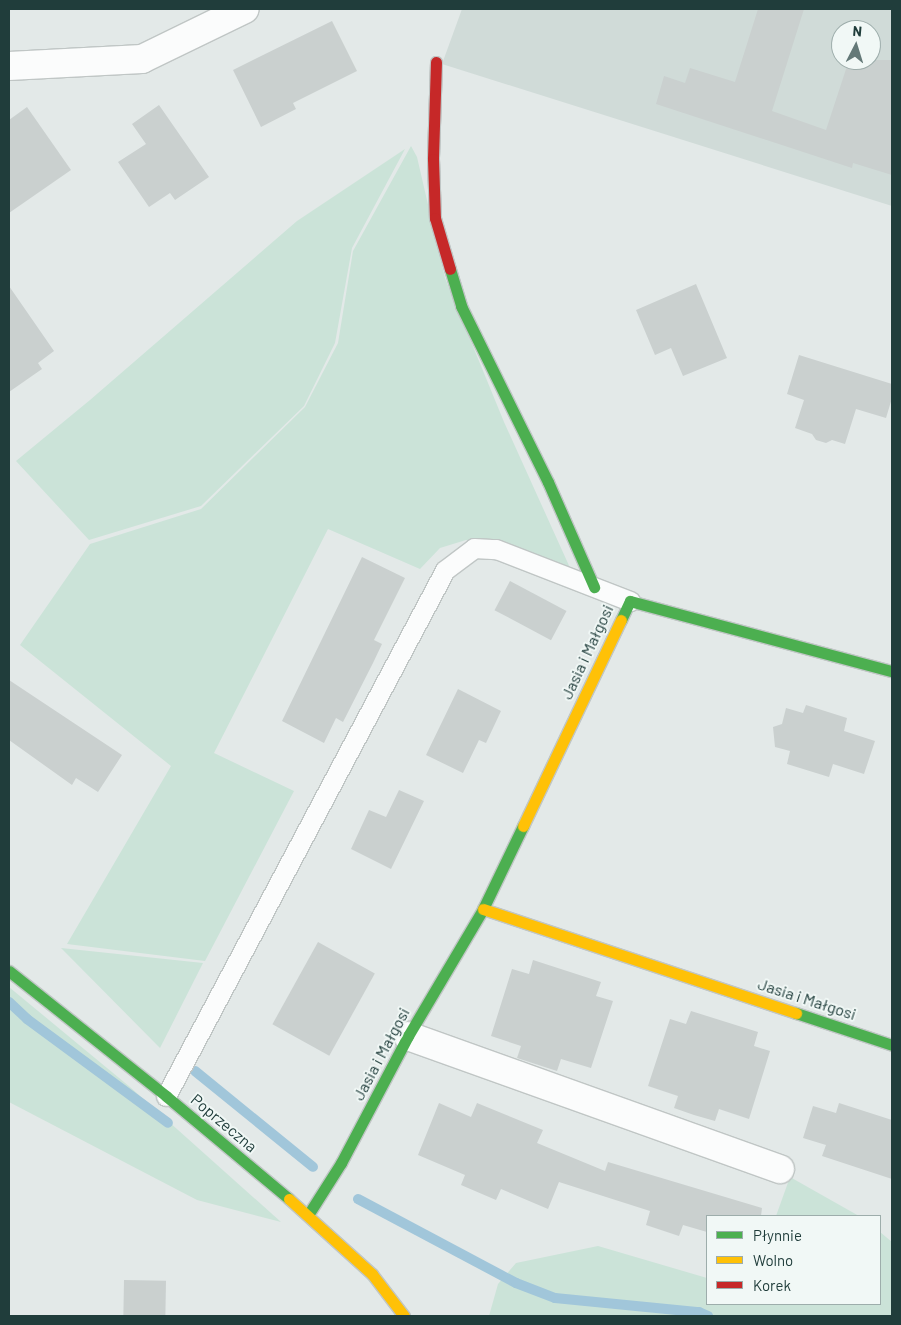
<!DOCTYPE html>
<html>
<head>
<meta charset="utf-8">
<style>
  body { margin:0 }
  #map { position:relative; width:901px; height:1325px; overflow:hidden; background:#e3e9e8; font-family:Barlow,sans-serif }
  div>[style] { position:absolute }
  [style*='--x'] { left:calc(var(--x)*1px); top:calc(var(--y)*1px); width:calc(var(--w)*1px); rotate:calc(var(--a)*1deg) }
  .built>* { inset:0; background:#d0dbd8 }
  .green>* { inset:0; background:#cbe3d8 }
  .stream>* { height:10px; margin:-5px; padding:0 5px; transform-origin:5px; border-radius:5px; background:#a1c6da }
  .building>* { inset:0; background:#cad0cf; transform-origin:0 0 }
  .roads { filter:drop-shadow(1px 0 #c0c6c5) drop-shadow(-1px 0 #c0c6c5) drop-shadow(0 1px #c0c6c5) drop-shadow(0 -1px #c0c6c5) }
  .lane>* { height:19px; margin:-9.5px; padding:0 9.5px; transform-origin:9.5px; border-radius:9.5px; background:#fbfcfc }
  .street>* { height:28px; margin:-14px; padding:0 14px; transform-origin:14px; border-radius:14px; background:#fbfcfc }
  .fast>* { height:11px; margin:-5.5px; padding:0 5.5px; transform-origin:5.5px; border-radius:5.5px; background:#4caf50 }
  .slow>* { height:11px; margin:-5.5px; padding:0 5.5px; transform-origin:5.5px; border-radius:5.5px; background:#ffc107 }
  .jam>* { height:11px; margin:-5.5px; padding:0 5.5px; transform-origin:5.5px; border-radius:5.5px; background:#c62828 }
  span { translate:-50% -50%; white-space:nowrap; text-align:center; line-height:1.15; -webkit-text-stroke:4px #f1f8f6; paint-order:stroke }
  .street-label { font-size:16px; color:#203d3b }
  .frame { position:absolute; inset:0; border:10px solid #203d3b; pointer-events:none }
  .legend { position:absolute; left:706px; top:1215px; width:175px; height:90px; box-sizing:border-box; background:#f1f8f6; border:1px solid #9dadab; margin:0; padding:6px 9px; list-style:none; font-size:15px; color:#203d3b }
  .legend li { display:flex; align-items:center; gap:10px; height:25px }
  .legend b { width:25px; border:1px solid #9dadab }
  .north { position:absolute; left:831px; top:20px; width:50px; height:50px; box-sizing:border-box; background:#f1f8f6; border:1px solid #9dadab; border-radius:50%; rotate:5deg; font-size:14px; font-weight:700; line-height:20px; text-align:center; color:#203d3b }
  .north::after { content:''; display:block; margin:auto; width:18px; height:22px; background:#647978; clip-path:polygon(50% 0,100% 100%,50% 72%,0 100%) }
</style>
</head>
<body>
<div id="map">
  <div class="built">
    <i style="clip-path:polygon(evenodd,462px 9px,892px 9px,892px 206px,442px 64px,462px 9px,841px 30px,871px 30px,871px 60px,841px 60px,841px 30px)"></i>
  </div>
  <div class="green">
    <i style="clip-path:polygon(411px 146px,417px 157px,445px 278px,504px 422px,571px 570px,489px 542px,466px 540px,440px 548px,420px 569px,328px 529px,214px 753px,294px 791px,205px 961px,67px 944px,171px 766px,20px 645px,90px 544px,201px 509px,305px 407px,338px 343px,353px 251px)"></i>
    <i style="clip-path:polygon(405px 149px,352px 248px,335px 343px,304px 406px,201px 506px,89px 540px,16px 461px,90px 400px,297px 221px)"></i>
    <i style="clip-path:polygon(61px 948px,203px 963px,160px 1048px)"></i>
    <i style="clip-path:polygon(9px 987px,130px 1087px,281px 1222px,197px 1200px,9px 1102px)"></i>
    <i style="clip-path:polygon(790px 1177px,859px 1216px,776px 1216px)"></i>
    <i style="clip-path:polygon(880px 1232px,892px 1242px,892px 1316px,489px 1316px,498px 1284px,516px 1263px,598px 1246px,707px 1278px,707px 1304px,880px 1304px)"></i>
  </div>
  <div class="stream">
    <i style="--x:9;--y:1002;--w:25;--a:43"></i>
    <i style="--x:27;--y:1019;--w:175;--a:36.4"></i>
    <i style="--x:195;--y:1071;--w:152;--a:39.1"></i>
    <i style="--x:358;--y:1199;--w:179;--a:28"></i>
    <i style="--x:516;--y:1283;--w:42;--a:21"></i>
    <i style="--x:555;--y:1298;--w:145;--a:5.6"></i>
    <i style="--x:699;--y:1312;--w:10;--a:24"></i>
  </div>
  <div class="building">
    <i style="clip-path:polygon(758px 9px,804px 9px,772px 111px,826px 130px,849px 60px,892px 60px,892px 175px,853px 163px,852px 168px,656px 104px,664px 76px,685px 83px,690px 68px,735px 82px)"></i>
    <i style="clip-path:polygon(332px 21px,357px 71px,293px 103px,296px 109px,261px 127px,233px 70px)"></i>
    <i style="clip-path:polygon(159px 105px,209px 177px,175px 200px,170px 193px,149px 207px,118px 162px,146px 144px,132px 124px)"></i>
    <i style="clip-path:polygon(27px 107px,71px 170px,9px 213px,9px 120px)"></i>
    <i style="clip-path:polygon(696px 284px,727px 358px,683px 376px,671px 348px,655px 355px,636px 310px)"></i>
    <i style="clip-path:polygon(9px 286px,54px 351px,38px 363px,42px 369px,9px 392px)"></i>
    <i style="clip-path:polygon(799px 355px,892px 384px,892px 398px,886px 418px,856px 409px,845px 444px,832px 440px,826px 443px,816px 440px,812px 434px,795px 428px,804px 400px,787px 394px)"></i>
    <i style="clip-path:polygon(362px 557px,405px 578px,374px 640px,382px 644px,373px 663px,343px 722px,336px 718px,324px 743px,282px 721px)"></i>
    <i style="left:510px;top:581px;width:64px;height:33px;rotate:28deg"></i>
    <i style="clip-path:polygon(9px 680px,122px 755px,98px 792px,76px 778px,72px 785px,9px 740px)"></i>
    <i style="clip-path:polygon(458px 689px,501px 711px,486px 743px,479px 740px,463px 773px,426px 755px)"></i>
    <i style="clip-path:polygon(806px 705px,847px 718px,844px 731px,875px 741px,864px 774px,833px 764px,829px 777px,787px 764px,790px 751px,775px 747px,773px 727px,782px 724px,786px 708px,803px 713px)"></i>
    <i style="clip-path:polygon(399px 790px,424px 801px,391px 869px,351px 849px,369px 810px,386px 817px)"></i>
    <i style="left:318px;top:942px;width:65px;height:94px;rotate:29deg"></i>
    <i style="clip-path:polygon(533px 960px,601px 982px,596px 996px,613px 1001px,591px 1068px,561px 1059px,557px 1071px,517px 1058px,521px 1046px,491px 1036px,512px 969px,529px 974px)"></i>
    <i style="clip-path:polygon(691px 1011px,758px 1032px,754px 1046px,770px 1051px,749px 1119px,719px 1109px,715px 1121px,694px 1115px,674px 1108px,678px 1096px,648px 1086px,670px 1019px,686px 1024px)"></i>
    <i style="clip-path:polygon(439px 1103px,471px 1117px,477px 1103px,543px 1130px,537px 1143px,605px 1171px,608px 1162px,762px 1208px,761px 1216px,707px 1216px,707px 1232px,683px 1225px,679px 1236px,646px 1225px,650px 1211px,559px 1182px,548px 1209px,501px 1189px,496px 1200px,461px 1185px,465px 1175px,418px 1155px)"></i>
    <i style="clip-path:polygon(839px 1103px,892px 1120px,892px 1179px,822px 1156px,826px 1145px,803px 1138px,813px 1106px,836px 1113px)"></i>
    <i style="left:124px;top:1280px;width:42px;height:36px;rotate:1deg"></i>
  </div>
  <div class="roads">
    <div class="lane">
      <i style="--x:166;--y:1096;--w:595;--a:-62.06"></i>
      <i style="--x:445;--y:570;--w:36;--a:-37"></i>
      <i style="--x:474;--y:548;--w:22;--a:3"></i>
      <i style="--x:496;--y:549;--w:144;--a:21.2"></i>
    </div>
    <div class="street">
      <i style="--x:9;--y:66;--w:133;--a:-3"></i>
      <i style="--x:142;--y:59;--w:114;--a:-25.9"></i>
      <i style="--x:408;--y:1036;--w:395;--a:19.7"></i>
    </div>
    <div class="fast">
      <i style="--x:450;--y:269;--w:39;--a:73"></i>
      <i style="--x:461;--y:306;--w:196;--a:63.7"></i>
      <i style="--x:548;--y:482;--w:115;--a:66.3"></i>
      <i style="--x:621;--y:620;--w:21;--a:-65"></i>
      <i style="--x:630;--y:601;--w:271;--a:15"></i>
      <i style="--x:9;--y:971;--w:201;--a:38.5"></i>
      <i style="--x:166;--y:1096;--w:160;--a:39.9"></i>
      <i style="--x:796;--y:1013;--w:101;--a:18.4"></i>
      <i style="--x:308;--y:1215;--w:62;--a:-57.6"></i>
      <i style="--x:341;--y:1163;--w:144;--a:-62.2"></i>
      <i style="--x:408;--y:1036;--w:147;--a:-59.4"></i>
      <i style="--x:483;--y:909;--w:92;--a:-64.3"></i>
    </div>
    <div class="slow">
      <i style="--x:523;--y:826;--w:228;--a:-64.6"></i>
      <i style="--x:483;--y:909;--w:330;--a:18.4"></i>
      <i style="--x:289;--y:1199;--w:112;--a:42.1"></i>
      <i style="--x:372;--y:1274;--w:53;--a:52.7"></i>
    </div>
    <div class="jam">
      <i style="--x:436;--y:62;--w:97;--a:91.8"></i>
      <i style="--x:433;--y:159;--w:59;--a:88.1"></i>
      <i style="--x:435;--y:218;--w:53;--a:73.6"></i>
    </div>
  </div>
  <div class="street-label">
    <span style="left:587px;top:652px;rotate:-65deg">Jasia i Małgosi</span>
    <span style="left:807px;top:999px;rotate:18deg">Jasia i Małgosi</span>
    <span style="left:381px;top:1054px;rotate:-62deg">Jasia i Małgosi</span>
    <span style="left:224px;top:1123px;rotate:40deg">Poprzeczna</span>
  </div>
  <div class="frame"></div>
  <ul class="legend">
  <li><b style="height:6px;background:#4caf50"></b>Płynnie</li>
  <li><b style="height:6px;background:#ffc107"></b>Wolno</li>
  <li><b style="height:6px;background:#c62828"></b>Korek</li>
  </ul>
  <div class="north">N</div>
</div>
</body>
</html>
